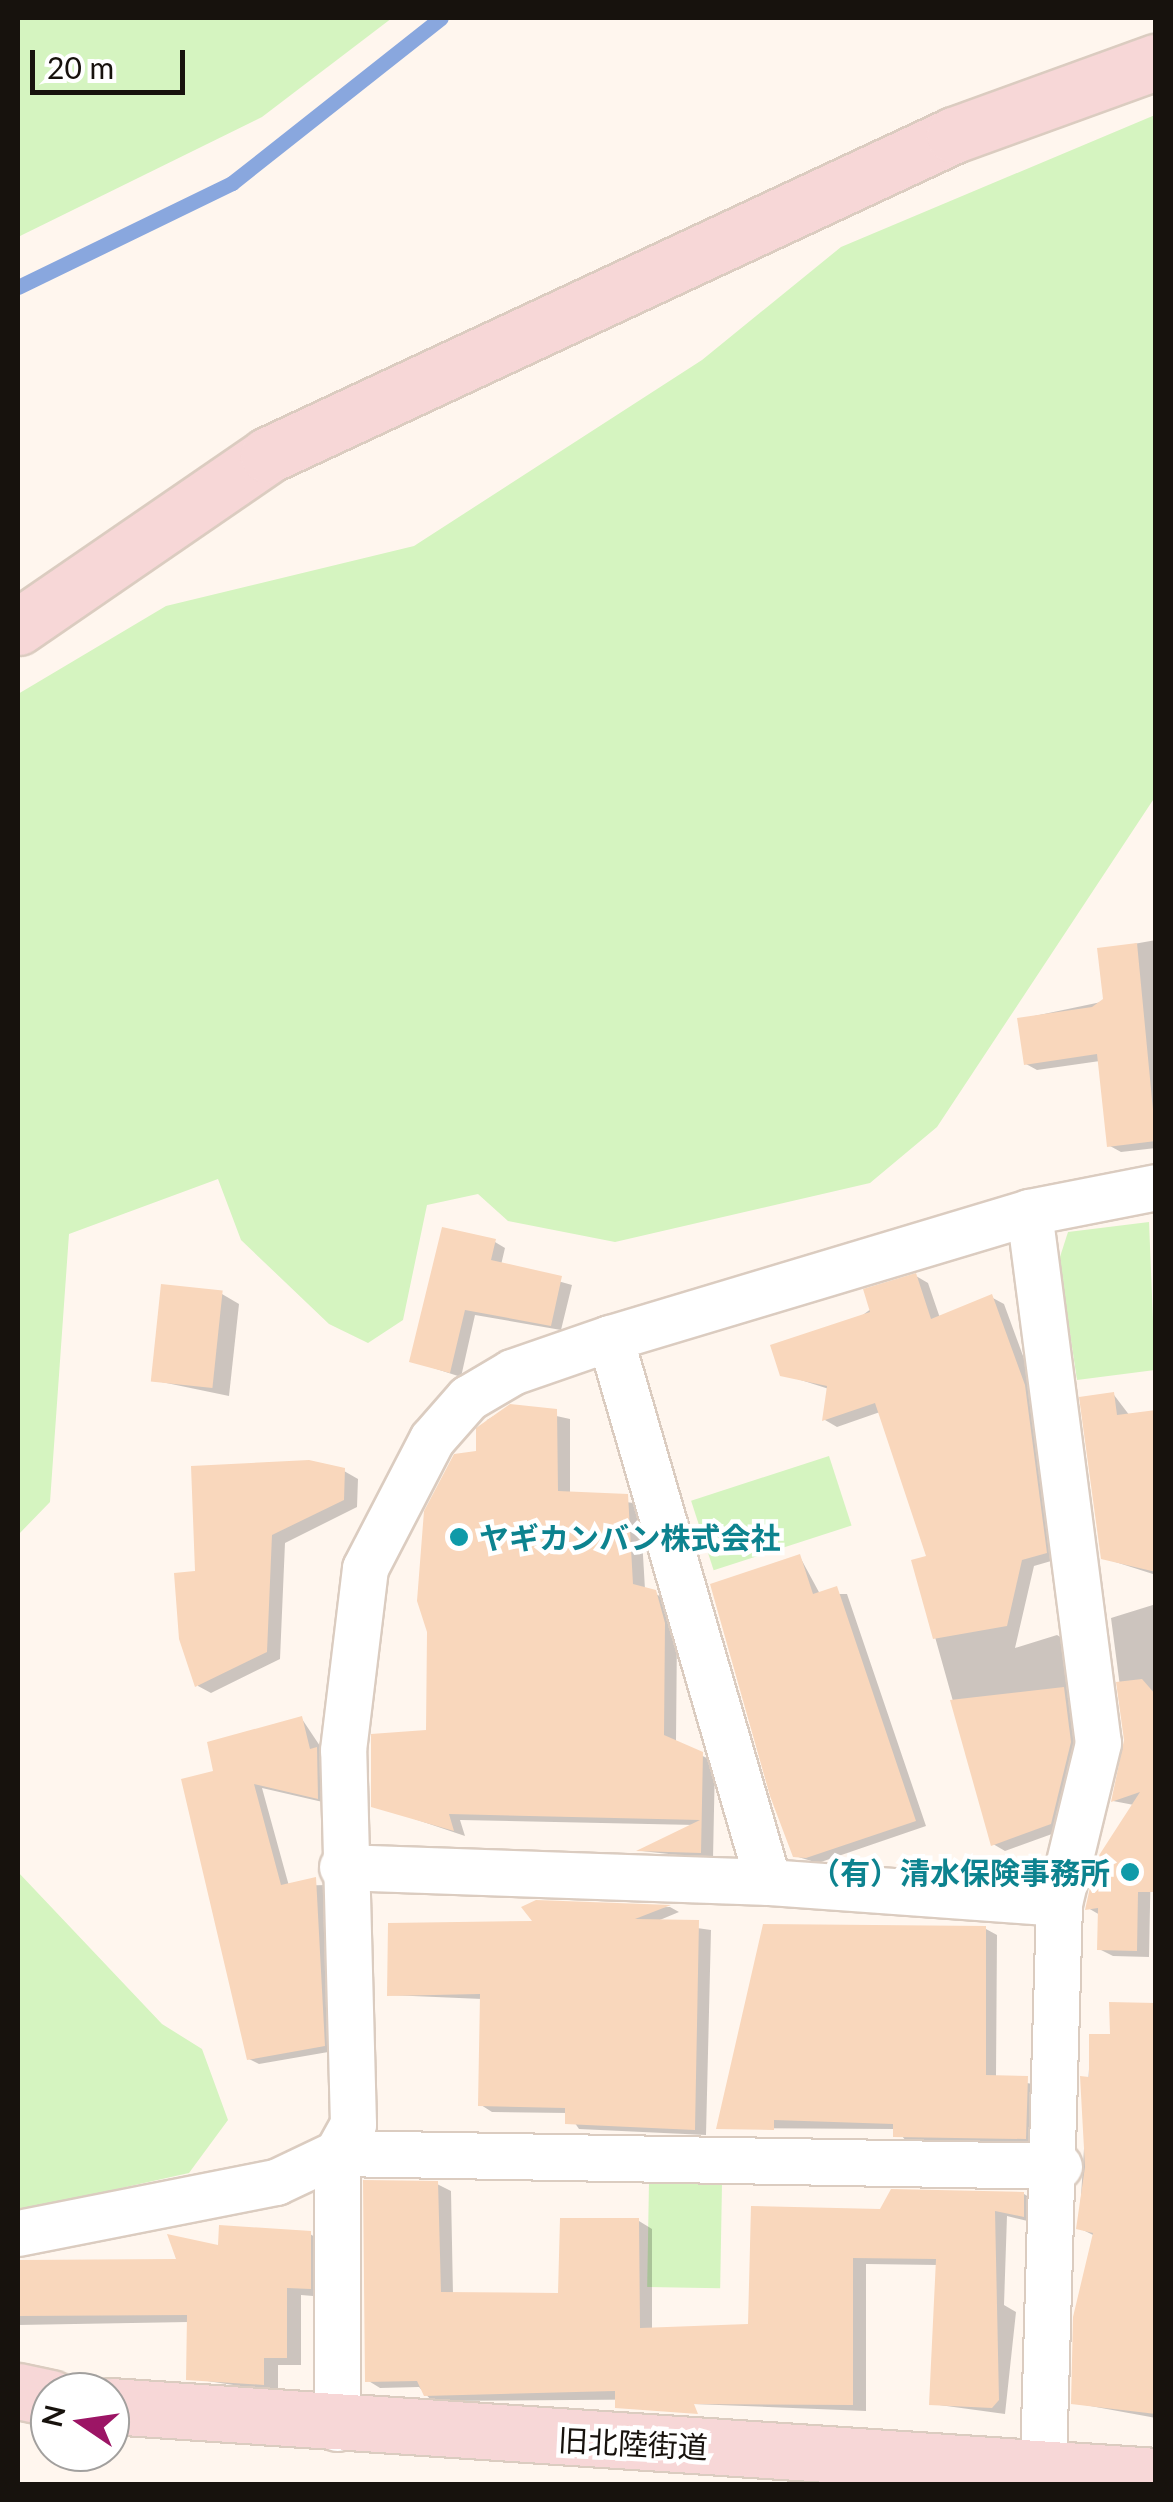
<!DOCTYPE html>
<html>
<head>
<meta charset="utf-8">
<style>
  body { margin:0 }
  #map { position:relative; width:1173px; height:2502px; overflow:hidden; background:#fff6ee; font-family:Lato,"Noto Sans JP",sans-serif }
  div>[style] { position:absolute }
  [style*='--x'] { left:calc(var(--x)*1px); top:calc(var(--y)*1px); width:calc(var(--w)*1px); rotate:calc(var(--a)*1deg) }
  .green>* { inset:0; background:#d5f4c0; transform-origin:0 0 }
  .shadow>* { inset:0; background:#0003 }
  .stream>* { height:15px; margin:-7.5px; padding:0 7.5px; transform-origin:7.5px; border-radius:7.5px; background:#89a7de }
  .building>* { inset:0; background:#f9d7bc; transform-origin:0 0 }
  .roads { filter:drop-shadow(2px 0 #dbccc0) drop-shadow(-2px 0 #dbccc0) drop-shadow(0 2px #dbccc0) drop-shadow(0 -2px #dbccc0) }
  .street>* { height:45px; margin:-22.5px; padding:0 22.5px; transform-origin:22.5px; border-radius:22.5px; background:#fff }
  .secondary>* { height:55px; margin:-27.5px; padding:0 27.5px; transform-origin:27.5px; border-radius:27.5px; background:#f7d7d7 }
  .dots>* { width:28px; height:28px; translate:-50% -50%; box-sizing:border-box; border:5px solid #fff; border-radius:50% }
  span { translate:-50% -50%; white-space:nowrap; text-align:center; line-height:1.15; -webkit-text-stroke:9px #fff; paint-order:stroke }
  .culture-label { font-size:30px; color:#0d838f; font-weight:700 }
  .left { translate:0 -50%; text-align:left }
  .right { translate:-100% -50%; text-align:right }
  .street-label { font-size:30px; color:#17120d }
  .frame { position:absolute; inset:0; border:20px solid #17120d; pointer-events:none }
  .north { position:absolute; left:30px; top:2372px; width:100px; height:100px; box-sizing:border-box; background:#fff; border:2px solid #a2a09e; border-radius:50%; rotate:283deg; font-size:28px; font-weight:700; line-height:40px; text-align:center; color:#17120d }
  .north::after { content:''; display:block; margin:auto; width:35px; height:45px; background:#9c1565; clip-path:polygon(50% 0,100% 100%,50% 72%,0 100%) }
  .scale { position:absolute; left:30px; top:50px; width:155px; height:45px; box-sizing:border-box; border:5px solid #17120d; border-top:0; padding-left:12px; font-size:30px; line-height:35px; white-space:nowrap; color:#17120d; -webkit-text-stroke:8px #fff; paint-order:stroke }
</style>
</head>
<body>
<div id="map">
  <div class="green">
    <i style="clip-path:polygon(18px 18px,392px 18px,262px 117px,18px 237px)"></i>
    <i style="clip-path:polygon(1155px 115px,1155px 797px,937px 1127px,870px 1183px,615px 1242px,508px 1221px,478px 1194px,427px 1205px,403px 1320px,368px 1343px,329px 1324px,241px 1240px,218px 1179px,69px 1234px,50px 1502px,18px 1535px,18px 694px,166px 606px,414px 546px,702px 360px,841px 247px)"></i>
    <i style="clip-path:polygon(1149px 1222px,1155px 1370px,1077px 1380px,1059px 1260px,1068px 1232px)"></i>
    <i style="left:829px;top:1456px;width:73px;height:145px;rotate:72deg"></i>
    <i style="clip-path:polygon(18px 1872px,162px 2024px,202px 2049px,228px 2120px,189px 2173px,18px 2211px)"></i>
    <i style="left:649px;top:2182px;width:73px;height:105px;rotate:1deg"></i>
  </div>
  <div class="shadow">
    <i style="clip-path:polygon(1156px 940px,1156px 1148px,1121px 1152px,1110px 1146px,1100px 1061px,1037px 1070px,1026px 1064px,1020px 1019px,1106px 1001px,1100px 950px)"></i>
    <i style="clip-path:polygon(495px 1242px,505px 1248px,501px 1265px,572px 1285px,561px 1330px,475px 1315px,461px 1377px,412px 1361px)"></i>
    <i style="clip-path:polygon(916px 1276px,928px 1283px,940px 1318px,991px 1297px,1004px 1304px,1037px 1394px,1058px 1559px,1034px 1566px,1015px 1648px,1057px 1635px,1069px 1642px,1083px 1750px,1063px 1830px,1005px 1851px,993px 1844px,914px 1562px,929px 1558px,880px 1412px,837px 1427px,825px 1420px,829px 1389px,782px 1374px)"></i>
    <i style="clip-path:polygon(222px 1294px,239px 1304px,229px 1396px,152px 1380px)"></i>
    <i style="clip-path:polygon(1114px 1395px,1130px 1416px,1156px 1413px,1156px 1575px,1103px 1558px)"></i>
    <i style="clip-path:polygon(511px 1406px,570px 1419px,570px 1494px,640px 1504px,645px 1589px,668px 1600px,677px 1631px,676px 1743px,715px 1762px,713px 1859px,642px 1851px,695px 1825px,460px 1820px,465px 1836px,373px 1805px,428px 1732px,478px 1454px,487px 1420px)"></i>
    <i style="clip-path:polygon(344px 1471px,358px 1479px,357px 1507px,285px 1543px,280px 1659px,211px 1693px,198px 1686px,198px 1574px)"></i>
    <i style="clip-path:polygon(800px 1557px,820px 1594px,847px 1594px,926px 1826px,818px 1863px,795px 1856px)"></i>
    <i style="clip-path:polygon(1156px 1604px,1149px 1957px,1113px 1956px,1099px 1949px,1100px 1915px,1088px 1908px,1134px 1805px,1113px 1801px,1127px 1740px,1111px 1618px)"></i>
    <i style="clip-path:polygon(302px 1719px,326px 1755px,327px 1803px,262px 1788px,289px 1886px,326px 1885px,334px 2051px,259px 2064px,249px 2059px,216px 1772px)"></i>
    <i style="clip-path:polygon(670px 1907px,679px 1912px,655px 1922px,711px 1930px,706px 2135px,579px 2129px,568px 2113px,492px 2112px,481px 2105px,482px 1999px,389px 1995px,537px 1923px,526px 1910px)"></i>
    <i style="clip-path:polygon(986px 1929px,997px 1935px,996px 2078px,1039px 2085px,1037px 2144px,907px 2142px,896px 2129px,719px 2128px)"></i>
    <i style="clip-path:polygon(1156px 2005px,1156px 2418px,1074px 2403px,1095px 2236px,1079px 2228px,1091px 2037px,1113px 2037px)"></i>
    <i style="clip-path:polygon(437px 2184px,451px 2191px,453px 2295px,560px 2296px,639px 2221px,652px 2229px,652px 2330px,750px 2326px,882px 2211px,1024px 2194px,1037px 2202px,1036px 2223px,1007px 2216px,1004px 2305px,1016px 2312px,1005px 2414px,932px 2404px,938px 2265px,866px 2264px,866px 2411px,693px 2404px,703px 2399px,432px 2401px,419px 2387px,380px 2388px,367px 2380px)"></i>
    <i style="clip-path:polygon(310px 2234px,325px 2243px,325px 2297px,301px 2295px,301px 2365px,278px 2365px,278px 2392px,188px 2378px,189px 2322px,18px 2325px,18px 2261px,179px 2261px)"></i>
  </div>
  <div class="stream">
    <i style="--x:18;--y:287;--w:238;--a:-25.9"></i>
    <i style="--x:232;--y:183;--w:266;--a:-38.3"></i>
  </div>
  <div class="building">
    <i style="clip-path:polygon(1137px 943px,1156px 1141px,1107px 1147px,1097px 1054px,1024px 1065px,1017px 1018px,1092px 1007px,1103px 999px,1097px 948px)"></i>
    <i style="clip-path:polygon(442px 1227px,496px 1239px,491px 1260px,562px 1276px,551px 1326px,465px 1310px,450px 1373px,409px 1362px)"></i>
    <i style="clip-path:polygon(916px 1273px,931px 1319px,992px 1294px,1025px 1385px,1047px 1553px,1022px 1560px,1007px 1626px,933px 1639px,911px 1560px,926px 1556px,875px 1403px,822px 1421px,827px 1386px,780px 1376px,770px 1345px,870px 1312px,863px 1289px)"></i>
    <i style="left:161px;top:1284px;width:62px;height:98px;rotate:6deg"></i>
    <i style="clip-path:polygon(1114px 1392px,1117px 1415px,1156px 1410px,1156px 1572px,1101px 1559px,1079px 1397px)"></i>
    <i style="clip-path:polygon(510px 1404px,557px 1409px,558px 1491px,628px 1494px,633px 1584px,656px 1590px,665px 1623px,664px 1735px,703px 1752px,701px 1853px,636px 1851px,700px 1820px,449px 1814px,454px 1831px,371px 1807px,371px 1734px,426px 1730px,427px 1632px,417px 1601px,424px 1511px,454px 1454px,476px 1451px,476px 1428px)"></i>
    <i style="clip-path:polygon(309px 1460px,345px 1468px,344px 1500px,272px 1535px,267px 1652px,195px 1687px,179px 1639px,174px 1573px,195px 1571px,191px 1466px)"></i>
    <i style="clip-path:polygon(800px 1554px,813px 1594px,837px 1586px,916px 1821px,806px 1858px,793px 1857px,770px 1796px,710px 1584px)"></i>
    <i style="clip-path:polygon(1142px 1679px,1156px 1695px,1156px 1892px,1138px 1892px,1137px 1951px,1097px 1950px,1098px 1908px,1085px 1910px,1096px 1860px,1140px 1792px,1111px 1802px,1124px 1740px,1116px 1682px)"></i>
    <i style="clip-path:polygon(1064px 1687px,1071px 1742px,1051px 1824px,991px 1846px,950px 1700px)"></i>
    <i style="clip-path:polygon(302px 1716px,310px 1749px,317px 1747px,318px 1799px,254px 1784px,281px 1885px,316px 1877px,325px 2046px,247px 2060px,181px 1779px,213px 1771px,207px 1742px)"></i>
    <i style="clip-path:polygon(536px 1900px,671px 1905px,635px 1919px,699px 1920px,695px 2130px,565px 2124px,565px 2108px,478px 2106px,480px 1994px,387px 1996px,388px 1923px,532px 1921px,521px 1907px)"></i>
    <i style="clip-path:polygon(763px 1924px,986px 1926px,986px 2075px,1028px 2076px,1026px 2139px,893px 2137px,893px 2124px,774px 2120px,774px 2130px,716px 2129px)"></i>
    <i style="clip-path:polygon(1109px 2002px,1156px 2003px,1156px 2414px,1071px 2404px,1073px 2317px,1093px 2233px,1076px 2229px,1085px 2167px,1080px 2076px,1089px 2077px,1089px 2034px,1110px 2034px)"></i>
    <i style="clip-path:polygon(363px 2180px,438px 2181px,441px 2292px,558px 2293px,560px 2218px,639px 2218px,640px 2328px,748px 2324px,751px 2206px,880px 2209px,891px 2189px,1024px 2192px,1024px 2217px,995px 2211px,999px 2400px,992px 2408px,929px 2405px,936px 2259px,853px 2258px,853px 2405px,694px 2404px,698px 2414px,615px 2408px,615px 2391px,424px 2396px,417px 2381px,365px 2382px)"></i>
    <i style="clip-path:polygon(219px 2225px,311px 2231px,311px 2289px,287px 2288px,287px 2358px,264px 2358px,264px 2385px,186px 2380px,187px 2315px,18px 2316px,18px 2260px,176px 2259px,167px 2234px,218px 2245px)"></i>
  </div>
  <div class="roads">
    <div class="street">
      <i style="--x:1029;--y:1212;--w:535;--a:82.6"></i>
      <i style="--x:1098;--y:1743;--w:165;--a:103.7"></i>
      <i style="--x:1059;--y:1903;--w:560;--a:91.64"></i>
      <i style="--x:610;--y:1338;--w:566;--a:73.8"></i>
      <i style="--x:342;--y:1867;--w:426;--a:2"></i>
      <i style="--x:768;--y:1882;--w:292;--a:4.1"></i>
      <i style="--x:18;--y:2233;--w:263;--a:-11.2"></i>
      <i style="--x:276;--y:2182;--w:68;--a:-25.4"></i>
      <i style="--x:337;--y:2153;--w:33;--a:-61"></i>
      <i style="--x:353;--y:2124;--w:374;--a:-91.5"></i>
      <i style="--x:343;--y:1750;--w:183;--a:-83.1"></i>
      <i style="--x:365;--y:1568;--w:145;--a:-62.6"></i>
      <i style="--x:432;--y:1439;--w:55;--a:-48.7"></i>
      <i style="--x:468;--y:1398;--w:51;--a:-30.6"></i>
      <i style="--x:512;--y:1372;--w:104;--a:-19.1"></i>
      <i style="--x:610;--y:1338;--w:438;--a:-16.7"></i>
      <i style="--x:1029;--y:1212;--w:129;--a:-11.1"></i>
      <i style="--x:337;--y:2428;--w:275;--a:-90"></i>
      <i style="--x:337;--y:2153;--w:722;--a:1.03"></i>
    </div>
    <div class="secondary">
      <i style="--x:18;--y:627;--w:303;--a:-34.5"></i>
      <i style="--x:268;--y:455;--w:757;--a:-25.01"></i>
      <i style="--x:954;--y:135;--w:215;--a:-19.9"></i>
      <i style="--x:18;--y:2391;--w:33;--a:12"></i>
      <i style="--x:110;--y:2406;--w:1048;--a:3.83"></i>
    </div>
  </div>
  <div class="dots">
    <i style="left:459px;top:1537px;background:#0f9aa8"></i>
    <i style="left:1130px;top:1872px;background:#0f9aa8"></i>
  </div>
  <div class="culture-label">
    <span class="left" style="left:479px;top:1537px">ヤギカンバン株式会社</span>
    <span class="right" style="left:1110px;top:1872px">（有）清水保険事務所</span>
  </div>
  <div class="street-label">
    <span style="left:633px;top:2443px;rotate:3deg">旧北陸街道</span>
  </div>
  <div class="frame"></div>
  <div class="north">N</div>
  <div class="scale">20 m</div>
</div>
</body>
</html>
